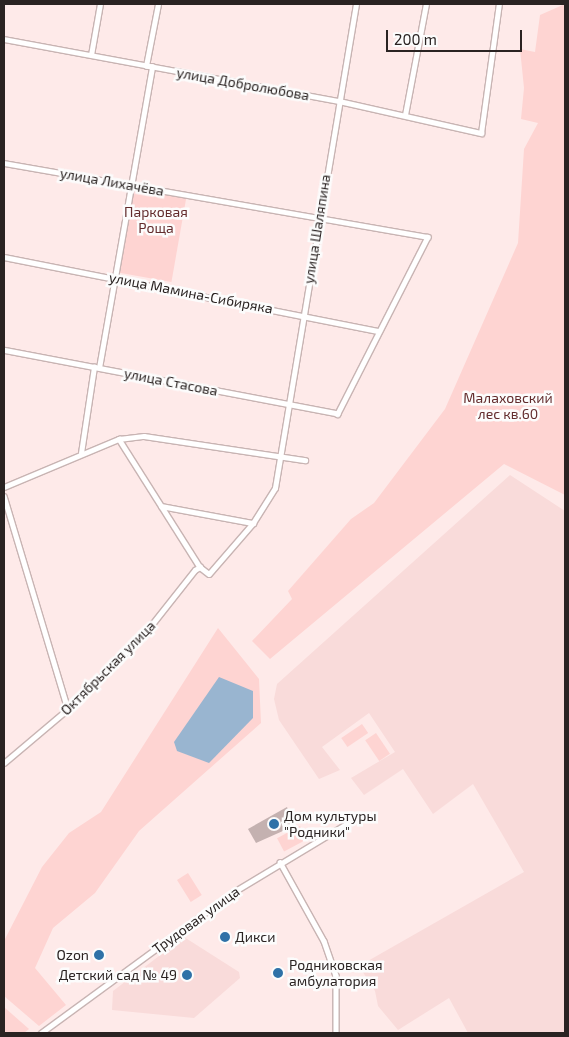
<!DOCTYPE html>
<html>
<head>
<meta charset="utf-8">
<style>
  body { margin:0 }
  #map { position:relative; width:569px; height:1037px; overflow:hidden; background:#feeae9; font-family:"Exo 2",sans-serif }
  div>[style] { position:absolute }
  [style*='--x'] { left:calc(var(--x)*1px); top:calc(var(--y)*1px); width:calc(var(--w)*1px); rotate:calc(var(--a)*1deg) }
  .built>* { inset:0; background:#f9dbda }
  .green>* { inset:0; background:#fed4d2; transform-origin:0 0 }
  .water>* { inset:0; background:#99b5d0 }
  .building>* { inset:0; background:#c4b1b0 }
  .roads { filter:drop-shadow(1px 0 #c8b4b3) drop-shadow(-1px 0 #c8b4b3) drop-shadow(0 1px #c8b4b3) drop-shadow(0 -1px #c8b4b3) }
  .street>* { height:4.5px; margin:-2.25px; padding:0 2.25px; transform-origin:2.25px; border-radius:2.25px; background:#fff }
  .dots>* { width:14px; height:14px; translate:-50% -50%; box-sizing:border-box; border:2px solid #fcfcfc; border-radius:50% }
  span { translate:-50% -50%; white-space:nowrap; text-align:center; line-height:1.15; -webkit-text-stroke:5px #fcfcfc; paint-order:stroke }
  .street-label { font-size:14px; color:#2a2322 }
  .park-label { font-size:14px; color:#632c2d }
  .poi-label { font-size:14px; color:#2a2322 }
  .left { translate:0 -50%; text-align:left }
  .right { translate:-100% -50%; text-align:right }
  .frame { position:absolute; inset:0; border:5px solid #2a2322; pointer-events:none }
  .scale { position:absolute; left:386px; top:30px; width:136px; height:22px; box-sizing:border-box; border:2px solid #2a2322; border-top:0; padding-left:6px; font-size:15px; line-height:18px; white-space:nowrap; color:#2a2322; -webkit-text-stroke:4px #fcfcfc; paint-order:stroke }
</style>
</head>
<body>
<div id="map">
  <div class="built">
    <i style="clip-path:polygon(510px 475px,565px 511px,565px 1033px,468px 1033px,449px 998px,398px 1030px,378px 1006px,375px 991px,359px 966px,524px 872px,473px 784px,433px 814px,403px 769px,364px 795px,351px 778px,395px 752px,369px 713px,322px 747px,340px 770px,319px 779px,279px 720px,274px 699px,277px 684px)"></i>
    <i style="clip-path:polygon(184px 937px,239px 972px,240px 978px,194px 1018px,112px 1010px,113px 991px)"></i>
  </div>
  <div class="green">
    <i style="clip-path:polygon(565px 4px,565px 495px,504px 464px,270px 659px,252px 641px,292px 599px,288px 591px,351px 519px,374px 503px,445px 409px,518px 243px,524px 149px,538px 123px,521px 119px,524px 88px,520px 49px,535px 52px,540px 15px)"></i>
    <i style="left:134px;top:189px;width:53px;height:85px;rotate:10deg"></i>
    <i style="clip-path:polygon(218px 628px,259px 679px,261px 723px,139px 831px,95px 893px,53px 928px,35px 968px,66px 1005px,39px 1026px,4px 996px,4px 941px,42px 867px,69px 833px,101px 812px)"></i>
    <i style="left:362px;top:724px;width:11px;height:25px;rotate:56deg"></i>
    <i style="left:376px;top:733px;width:25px;height:13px;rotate:56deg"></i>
    <i style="left:300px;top:826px;width:15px;height:26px;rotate:62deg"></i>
    <i style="left:188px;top:873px;width:26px;height:13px;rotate:58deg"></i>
    <i style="clip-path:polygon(4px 1007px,29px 1029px,24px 1033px,4px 1033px)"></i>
  </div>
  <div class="water">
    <i style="clip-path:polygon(219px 677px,253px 691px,253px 718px,209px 763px,177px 751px,174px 742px)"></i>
  </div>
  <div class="building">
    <i style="clip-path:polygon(287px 807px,294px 826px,256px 843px,248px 829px)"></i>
  </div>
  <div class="roads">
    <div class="street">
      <i style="--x:4;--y:39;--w:341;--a:10.5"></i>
      <i style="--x:339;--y:101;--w:146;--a:12.7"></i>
      <i style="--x:481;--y:133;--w:130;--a:-82.1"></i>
      <i style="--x:91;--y:55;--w:52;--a:-80"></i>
      <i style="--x:405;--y:115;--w:113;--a:-79.3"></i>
      <i style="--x:4;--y:163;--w:430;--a:9.9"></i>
      <i style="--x:428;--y:237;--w:199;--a:117"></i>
      <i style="--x:338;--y:414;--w:340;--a:-169.2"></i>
      <i style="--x:4;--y:257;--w:382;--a:11.2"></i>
      <i style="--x:99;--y:368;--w:306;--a:-80"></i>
      <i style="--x:152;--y:67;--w:6;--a:-171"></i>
      <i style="--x:146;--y:66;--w:63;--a:-79"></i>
      <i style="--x:119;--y:439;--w:151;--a:57.7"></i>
      <i style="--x:81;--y:453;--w:87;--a:-81.4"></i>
      <i style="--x:4;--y:487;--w:125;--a:-22.7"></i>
      <i style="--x:119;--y:439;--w:25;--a:-7"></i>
      <i style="--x:144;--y:436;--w:163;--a:8.5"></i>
      <i style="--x:4;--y:496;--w:222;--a:73.3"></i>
      <i style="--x:161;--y:506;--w:94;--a:10.5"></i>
      <i style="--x:4;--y:763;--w:84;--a:-40.2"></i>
      <i style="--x:68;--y:709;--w:103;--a:-44.2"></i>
      <i style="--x:142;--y:637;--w:85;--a:-51.7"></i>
      <i style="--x:195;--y:570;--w:6;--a:-31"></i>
      <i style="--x:200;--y:567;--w:11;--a:38"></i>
      <i style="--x:209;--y:574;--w:67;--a:-49.2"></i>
      <i style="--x:253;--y:523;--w:41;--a:-57.8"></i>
      <i style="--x:275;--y:488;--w:491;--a:-80.5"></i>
      <i style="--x:280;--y:862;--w:90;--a:60.9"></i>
      <i style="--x:324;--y:941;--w:36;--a:71"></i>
      <i style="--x:336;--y:975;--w:58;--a:90"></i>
      <i style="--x:41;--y:1033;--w:237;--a:-36.2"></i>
      <i style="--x:232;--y:893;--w:147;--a:-31.1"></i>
    </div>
  </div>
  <div class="dots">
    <i style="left:274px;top:824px;background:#2f71a7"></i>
    <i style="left:225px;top:937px;background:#2f71a7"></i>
    <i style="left:99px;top:955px;background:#2f71a7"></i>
    <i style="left:278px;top:973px;background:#2f71a7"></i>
    <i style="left:187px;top:975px;background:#2f71a7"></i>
  </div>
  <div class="street-label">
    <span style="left:243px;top:84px;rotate:10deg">улица Добролюбова</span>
    <span style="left:112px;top:182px;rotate:10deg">улица Лихачёва</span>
    <span style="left:317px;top:229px;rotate:-81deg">улица Шаляпина</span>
    <span style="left:191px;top:293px;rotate:11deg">улица Мамина-Сибиряка</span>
    <span style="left:171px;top:382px;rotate:11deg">улица Стасова</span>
    <span style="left:108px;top:668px;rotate:-45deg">Октябрьская улица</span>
    <span style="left:196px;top:920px;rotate:-36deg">Трудовая улица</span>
  </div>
  <div class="park-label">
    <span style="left:156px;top:220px">Парковая<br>Роща</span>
    <span style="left:508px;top:406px">Малаховский<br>лес кв.60</span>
  </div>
  <div class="poi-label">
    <span class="left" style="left:284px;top:824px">Дом культуры<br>"Родники"</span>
    <span class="left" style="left:235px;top:937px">Дикси</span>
    <span class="right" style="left:89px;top:955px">Ozon</span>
    <span class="left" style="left:289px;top:973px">Родниковская<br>амбулатория</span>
    <span class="right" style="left:177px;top:975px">Детский сад № 49</span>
  </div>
  <div class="frame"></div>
  <div class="scale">200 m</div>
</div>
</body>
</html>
